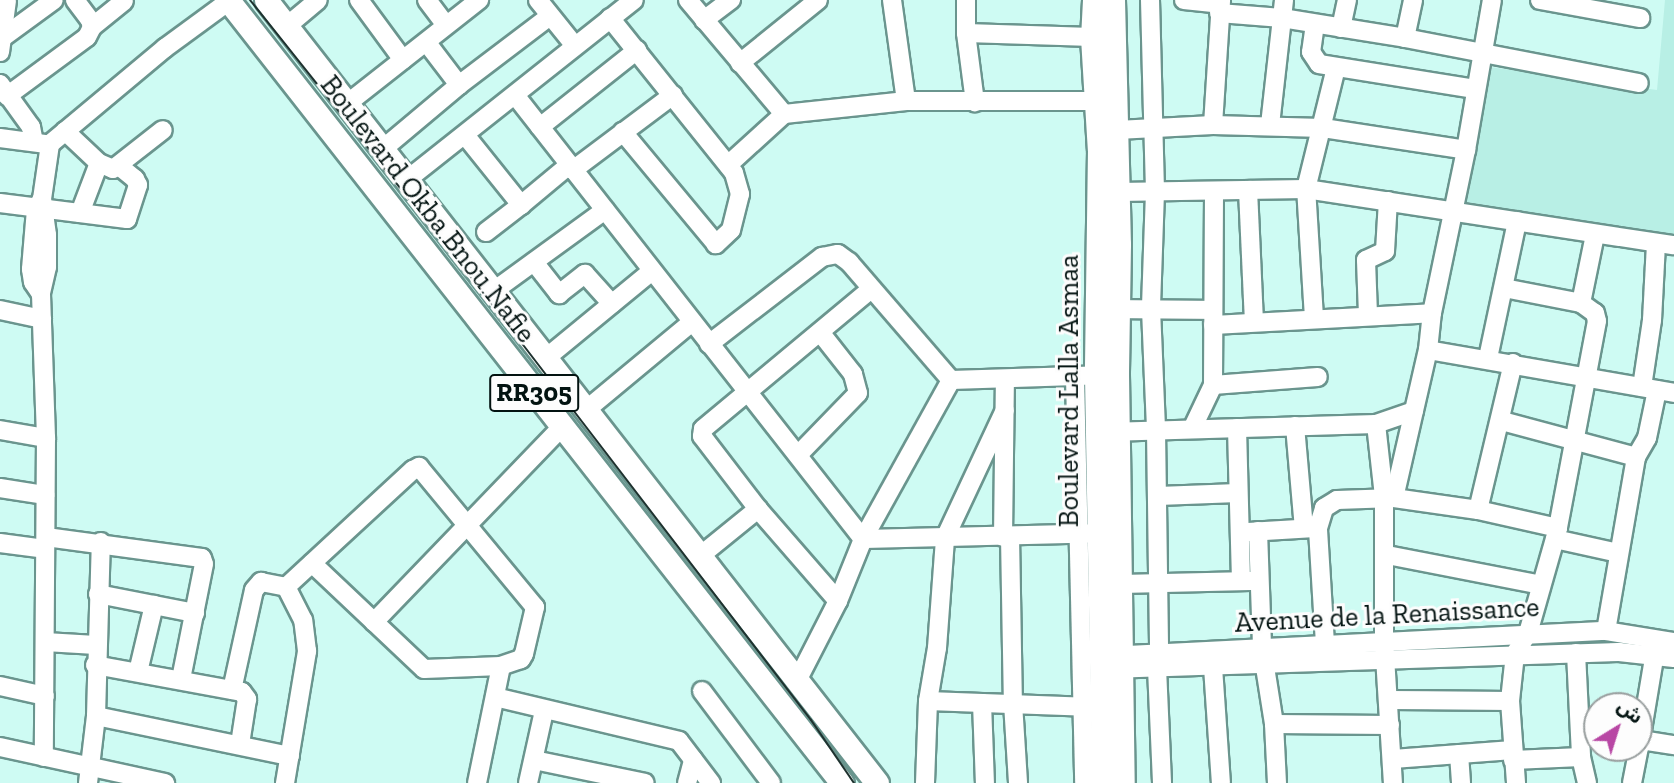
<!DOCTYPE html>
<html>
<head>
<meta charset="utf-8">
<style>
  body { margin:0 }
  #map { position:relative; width:1674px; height:783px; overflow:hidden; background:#cefbf3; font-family:"Zilla Slab","Noto Sans Arabic",serif }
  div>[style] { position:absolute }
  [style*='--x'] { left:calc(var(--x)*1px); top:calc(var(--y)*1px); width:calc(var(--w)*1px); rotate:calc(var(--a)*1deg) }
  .built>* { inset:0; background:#b8efe5 }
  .roads { filter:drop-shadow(2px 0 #6a958e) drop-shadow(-2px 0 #6a958e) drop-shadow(0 2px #6a958e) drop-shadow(0 -2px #6a958e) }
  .minor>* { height:18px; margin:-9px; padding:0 9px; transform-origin:9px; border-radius:9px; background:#fff }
  .major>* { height:23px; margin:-11.5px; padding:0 11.5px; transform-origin:11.5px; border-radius:11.5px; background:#fff }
  .tram>* { height:2px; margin:-1px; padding:0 1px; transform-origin:1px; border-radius:1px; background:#1e322f }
  span { translate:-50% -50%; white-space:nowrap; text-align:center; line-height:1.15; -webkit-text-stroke:6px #fdfdfd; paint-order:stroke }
  .shield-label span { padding:2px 5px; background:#fdfdfd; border:2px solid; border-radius:5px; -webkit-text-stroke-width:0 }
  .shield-label { font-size:26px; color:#031311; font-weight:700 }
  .street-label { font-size:28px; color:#031311 }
  .north { position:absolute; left:1583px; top:692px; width:70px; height:70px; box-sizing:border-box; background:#fdfdfd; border:2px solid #999f9f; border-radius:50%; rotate:38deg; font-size:19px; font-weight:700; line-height:28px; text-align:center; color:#031311 }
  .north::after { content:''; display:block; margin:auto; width:24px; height:32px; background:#b847a4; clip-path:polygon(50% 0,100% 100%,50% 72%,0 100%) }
</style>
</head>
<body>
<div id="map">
  <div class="built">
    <i style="clip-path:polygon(1665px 0,1674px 0,1674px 240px,1462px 206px,1489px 67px,1657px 90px)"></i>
  </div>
  <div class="roads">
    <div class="minor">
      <i style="--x:359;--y:0;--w:74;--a:53.7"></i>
      <i style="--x:427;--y:0;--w:31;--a:53"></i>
      <i style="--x:538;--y:0;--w:59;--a:51.2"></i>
      <i style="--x:688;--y:0;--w:149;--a:49.9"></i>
      <i style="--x:892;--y:0;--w:102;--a:82.1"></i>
      <i style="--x:966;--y:0;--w:33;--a:90"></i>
      <i style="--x:966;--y:33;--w:70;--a:82.6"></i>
      <i style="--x:1150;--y:0;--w:192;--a:88.5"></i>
      <i style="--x:1155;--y:192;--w:117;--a:92"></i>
      <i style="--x:1151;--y:309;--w:121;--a:87.6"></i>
      <i style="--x:1156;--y:430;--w:223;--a:89.2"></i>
      <i style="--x:1184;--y:0;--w:36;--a:6"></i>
      <i style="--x:1540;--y:0;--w:102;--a:10.2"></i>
      <i style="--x:1219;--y:13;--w:63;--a:4.5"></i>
      <i style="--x:1282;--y:18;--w:125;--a:9.2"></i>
      <i style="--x:1405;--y:38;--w:238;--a:10.9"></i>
      <i style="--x:610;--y:18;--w:198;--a:51.3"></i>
      <i style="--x:734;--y:173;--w:22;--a:74"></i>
      <i style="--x:740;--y:194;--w:37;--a:104"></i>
      <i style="--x:731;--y:230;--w:21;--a:137"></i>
      <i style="--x:716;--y:244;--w:146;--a:-129.7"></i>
      <i style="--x:704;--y:20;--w:34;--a:-37"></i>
      <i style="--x:1315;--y:24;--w:28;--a:98"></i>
      <i style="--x:1311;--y:52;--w:14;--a:56"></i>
      <i style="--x:1319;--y:64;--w:158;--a:9.1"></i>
      <i style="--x:287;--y:26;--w:40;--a:-40"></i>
      <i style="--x:92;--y:27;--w:41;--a:-39.1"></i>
      <i style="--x:1341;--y:28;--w:29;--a:-78"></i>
      <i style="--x:966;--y:33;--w:126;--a:1.8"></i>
      <i style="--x:2;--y:38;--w:64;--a:-36.2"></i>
      <i style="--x:1405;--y:38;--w:39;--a:-78"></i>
      <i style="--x:427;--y:43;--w:53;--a:52.7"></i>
      <i style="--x:0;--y:52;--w:52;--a:-82.3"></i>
      <i style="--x:740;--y:63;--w:100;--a:-38.9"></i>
      <i style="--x:0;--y:84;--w:53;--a:54.2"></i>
      <i style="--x:31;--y:127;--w:15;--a:79"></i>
      <i style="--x:515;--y:95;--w:564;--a:51.91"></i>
      <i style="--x:863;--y:539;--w:247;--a:-1.4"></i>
      <i style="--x:7;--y:96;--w:99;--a:-36.4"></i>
      <i style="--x:87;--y:37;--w:11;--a:-63"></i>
      <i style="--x:92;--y:27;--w:7;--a:-106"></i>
      <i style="--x:90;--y:20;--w:25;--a:-127"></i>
      <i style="--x:348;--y:103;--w:167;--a:-38.2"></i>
      <i style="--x:1213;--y:125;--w:125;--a:-86.3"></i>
      <i style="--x:1270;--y:125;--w:126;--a:-83.6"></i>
      <i style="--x:540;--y:127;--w:124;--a:-38.4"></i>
      <i style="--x:1117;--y:130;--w:96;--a:-3"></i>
      <i style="--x:1213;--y:125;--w:110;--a:1.6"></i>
      <i style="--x:1323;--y:128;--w:145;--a:8.7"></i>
      <i style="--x:65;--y:131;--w:47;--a:43.3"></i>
      <i style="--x:99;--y:163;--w:15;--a:23"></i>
      <i style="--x:113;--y:169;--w:63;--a:-38"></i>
      <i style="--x:465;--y:135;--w:90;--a:51.3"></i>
      <i style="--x:521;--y:205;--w:62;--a:-39.8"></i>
      <i style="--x:0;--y:138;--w:45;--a:7.6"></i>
      <i style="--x:384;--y:148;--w:98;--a:-40"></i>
      <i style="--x:459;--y:85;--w:114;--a:-37.2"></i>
      <i style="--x:728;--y:165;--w:76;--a:-42.3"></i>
      <i style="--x:784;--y:114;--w:123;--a:-6.1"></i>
      <i style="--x:906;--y:101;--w:200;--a:0"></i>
      <i style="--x:573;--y:170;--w:125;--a:-36.9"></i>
      <i style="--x:408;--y:179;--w:288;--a:-38.4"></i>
      <i style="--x:1248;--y:190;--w:131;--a:87.4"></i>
      <i style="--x:1118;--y:192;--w:188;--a:-0.9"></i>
      <i style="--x:1306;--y:189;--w:372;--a:8.7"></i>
      <i style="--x:42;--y:199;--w:36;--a:82"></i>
      <i style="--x:47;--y:235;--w:32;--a:90"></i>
      <i style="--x:47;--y:267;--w:28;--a:103"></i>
      <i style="--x:41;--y:294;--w:144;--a:88"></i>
      <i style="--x:46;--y:438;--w:319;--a:90.4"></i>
      <i style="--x:0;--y:203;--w:128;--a:7.2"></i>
      <i style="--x:127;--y:219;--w:36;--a:-72"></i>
      <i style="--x:138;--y:185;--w:7;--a:-117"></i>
      <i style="--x:135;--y:179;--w:21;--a:-141"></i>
      <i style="--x:80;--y:213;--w:53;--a:-69.2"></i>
      <i style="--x:486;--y:232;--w:44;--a:-37.6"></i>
      <i style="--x:534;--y:262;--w:41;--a:52"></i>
      <i style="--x:559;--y:294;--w:33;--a:-38"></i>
      <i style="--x:585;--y:274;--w:40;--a:48"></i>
      <i style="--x:1504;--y:288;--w:78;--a:11"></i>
      <i style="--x:1581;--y:303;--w:17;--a:36"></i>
      <i style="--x:1595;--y:313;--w:8;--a:76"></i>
      <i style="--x:1597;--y:321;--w:211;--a:100.7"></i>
      <i style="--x:1558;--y:528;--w:109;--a:105.9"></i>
      <i style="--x:1528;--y:633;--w:25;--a:122"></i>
      <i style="--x:1515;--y:654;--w:47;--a:96.1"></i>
      <i style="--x:1510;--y:701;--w:82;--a:85.8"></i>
      <i style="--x:495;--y:290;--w:136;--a:-36"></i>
      <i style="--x:41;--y:294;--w:14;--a:-124"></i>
      <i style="--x:33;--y:282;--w:13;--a:-99"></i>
      <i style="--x:31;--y:269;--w:60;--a:-85.2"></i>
      <i style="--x:36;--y:209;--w:12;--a:-59"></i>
      <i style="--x:42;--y:199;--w:56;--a:-81.7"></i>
      <i style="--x:50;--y:144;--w:150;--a:-39.9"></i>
      <i style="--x:165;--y:48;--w:79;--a:-36.3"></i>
      <i style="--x:1581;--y:303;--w:69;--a:-78.4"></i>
      <i style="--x:1117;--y:309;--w:96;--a:0.6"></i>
      <i style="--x:0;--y:310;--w:43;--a:12.1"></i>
      <i style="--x:1368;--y:315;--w:55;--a:-92.1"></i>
      <i style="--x:1366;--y:260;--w:21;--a:-25"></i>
      <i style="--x:1385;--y:251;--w:50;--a:-86.6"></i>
      <i style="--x:1314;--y:318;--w:129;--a:-93.5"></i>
      <i style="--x:1306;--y:189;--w:125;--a:-76.1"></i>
      <i style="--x:1213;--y:325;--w:219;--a:-3.1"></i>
      <i style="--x:709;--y:344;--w:143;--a:-37.6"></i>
      <i style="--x:822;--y:257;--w:16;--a:-11"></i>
      <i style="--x:838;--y:254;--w:14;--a:36"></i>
      <i style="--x:849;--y:262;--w:156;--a:49.2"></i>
      <i style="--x:951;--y:380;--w:156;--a:-1.8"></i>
      <i style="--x:1428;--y:350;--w:250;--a:9.9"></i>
      <i style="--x:546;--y:358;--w:137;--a:-39.4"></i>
      <i style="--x:1488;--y:358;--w:140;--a:-78"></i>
      <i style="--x:1075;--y:377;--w:406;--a:88.7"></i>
      <i style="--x:1213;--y:385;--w:105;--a:-4.4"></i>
      <i style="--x:1642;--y:387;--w:68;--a:-81.5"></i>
      <i style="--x:1652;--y:320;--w:76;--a:-87"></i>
      <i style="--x:586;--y:410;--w:138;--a:-39.7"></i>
      <i style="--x:1502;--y:421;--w:139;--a:15"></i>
      <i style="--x:1376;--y:424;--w:73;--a:83.7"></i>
      <i style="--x:1384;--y:497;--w:144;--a:90"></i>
      <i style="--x:1384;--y:641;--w:142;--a:86.4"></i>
      <i style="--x:1295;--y:426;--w:102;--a:85"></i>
      <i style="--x:1193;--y:427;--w:47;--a:-64.5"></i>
      <i style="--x:1213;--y:385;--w:194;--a:-89.7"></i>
      <i style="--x:1237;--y:428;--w:153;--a:88.5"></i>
      <i style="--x:0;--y:430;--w:47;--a:9.9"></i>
      <i style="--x:1108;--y:432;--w:268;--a:-1.7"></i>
      <i style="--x:1376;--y:424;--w:40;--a:-18.9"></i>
      <i style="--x:798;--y:455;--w:86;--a:-45.9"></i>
      <i style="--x:858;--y:393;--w:20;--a:-105"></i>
      <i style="--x:853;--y:374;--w:53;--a:-128.2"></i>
      <i style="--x:0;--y:488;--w:46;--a:8.8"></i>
      <i style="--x:1158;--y:496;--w:80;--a:-2.1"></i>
      <i style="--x:1394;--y:498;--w:152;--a:-77.1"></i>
      <i style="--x:1428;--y:350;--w:37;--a:-84"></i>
      <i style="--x:1432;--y:313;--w:167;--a:-78.2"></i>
      <i style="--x:1466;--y:150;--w:152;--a:-80.2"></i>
      <i style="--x:1478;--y:510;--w:151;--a:-76.6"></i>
      <i style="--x:1258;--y:531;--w:117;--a:88"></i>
      <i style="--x:1262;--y:648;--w:77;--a:81"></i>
      <i style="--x:1274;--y:724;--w:59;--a:87.1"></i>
      <i style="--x:1248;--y:532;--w:67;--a:-3.4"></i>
      <i style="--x:1010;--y:536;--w:167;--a:89"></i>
      <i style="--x:1013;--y:703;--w:80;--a:86.4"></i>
      <i style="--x:46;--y:537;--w:157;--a:7.7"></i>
      <i style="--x:202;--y:558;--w:6;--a:72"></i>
      <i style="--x:204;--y:564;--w:117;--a:101.3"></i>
      <i style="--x:1003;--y:537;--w:156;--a:-89.3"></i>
      <i style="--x:1555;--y:539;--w:65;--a:12.5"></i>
      <i style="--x:0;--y:543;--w:45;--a:7.6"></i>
      <i style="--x:1387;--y:555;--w:157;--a:11"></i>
      <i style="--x:700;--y:556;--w:75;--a:-39"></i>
      <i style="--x:1119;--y:584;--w:133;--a:-1.3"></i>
      <i style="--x:286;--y:587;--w:173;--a:-42.7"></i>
      <i style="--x:413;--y:470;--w:7;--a:-27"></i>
      <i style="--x:419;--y:467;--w:182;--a:50.4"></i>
      <i style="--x:535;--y:607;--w:48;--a:103.2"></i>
      <i style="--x:524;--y:654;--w:6;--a:121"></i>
      <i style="--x:521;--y:659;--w:21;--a:161"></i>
      <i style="--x:501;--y:666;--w:77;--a:177.8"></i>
      <i style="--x:424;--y:669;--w:154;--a:-136.6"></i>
      <i style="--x:98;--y:594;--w:99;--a:11.1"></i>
      <i style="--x:838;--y:601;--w:122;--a:-131"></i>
      <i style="--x:758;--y:509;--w:92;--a:-127.5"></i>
      <i style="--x:702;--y:436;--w:7;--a:-82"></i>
      <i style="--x:703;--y:429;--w:219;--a:-39.8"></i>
      <i style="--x:374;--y:622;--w:269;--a:-46.1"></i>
      <i style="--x:1606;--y:631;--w:177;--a:-80.2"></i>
      <i style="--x:1636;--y:457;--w:22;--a:-60"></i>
      <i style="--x:1647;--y:438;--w:49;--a:-78.2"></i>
      <i style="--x:45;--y:642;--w:51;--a:3.4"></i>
      <i style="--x:1325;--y:644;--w:116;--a:-93.5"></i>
      <i style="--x:1318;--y:528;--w:21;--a:-73"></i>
      <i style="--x:1324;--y:508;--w:15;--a:-32"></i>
      <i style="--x:1337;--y:500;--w:57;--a:-2"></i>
      <i style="--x:1394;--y:498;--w:85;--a:8.1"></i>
      <i style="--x:1478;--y:510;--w:82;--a:12.7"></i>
      <i style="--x:1576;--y:653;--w:104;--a:87.2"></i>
      <i style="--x:1581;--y:757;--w:27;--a:77"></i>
      <i style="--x:1108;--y:656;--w:499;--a:-2.9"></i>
      <i style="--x:1606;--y:631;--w:69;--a:9.2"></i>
      <i style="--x:95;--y:665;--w:149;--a:10.4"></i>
      <i style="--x:242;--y:692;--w:9;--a:54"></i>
      <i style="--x:247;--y:699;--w:46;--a:98.8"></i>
      <i style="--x:1213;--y:667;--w:116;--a:86.1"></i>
      <i style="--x:1157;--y:668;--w:115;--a:87.5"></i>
      <i style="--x:1109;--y:669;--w:510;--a:-1.91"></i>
      <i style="--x:1619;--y:652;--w:55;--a:6.2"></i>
      <i style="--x:138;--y:672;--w:69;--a:-76.6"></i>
      <i style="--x:798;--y:679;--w:88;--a:-62.9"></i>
      <i style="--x:838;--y:601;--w:67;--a:-68"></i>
      <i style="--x:863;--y:539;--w:182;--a:-61"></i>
      <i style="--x:0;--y:686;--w:46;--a:12.5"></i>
      <i style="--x:232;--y:690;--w:102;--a:-77.6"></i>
      <i style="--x:254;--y:590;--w:11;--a:-49"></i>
      <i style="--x:261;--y:582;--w:25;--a:11"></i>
      <i style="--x:702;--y:691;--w:115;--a:53.1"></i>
      <i style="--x:495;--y:697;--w:189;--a:13.4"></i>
      <i style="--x:679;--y:741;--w:53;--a:52.7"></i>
      <i style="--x:1389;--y:700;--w:121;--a:0.5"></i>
      <i style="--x:928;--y:701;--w:164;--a:2.1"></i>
      <i style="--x:982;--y:703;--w:80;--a:87.9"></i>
      <i style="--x:96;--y:716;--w:198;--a:11.7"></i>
      <i style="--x:1274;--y:724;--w:116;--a:0.5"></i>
      <i style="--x:1641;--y:740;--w:33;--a:9"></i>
      <i style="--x:0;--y:747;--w:169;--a:12.3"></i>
      <i style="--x:1639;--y:748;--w:103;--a:-80.5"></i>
      <i style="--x:1459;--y:754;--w:29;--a:86"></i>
      <i style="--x:1393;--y:759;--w:120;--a:-4.3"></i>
      <i style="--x:534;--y:760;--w:113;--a:11.7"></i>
      <i style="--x:1513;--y:760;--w:68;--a:-2.5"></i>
      <i style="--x:88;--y:783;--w:67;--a:-83.2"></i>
      <i style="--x:96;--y:716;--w:174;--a:-88.4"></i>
      <i style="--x:285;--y:783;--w:134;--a:-80.5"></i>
      <i style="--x:307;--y:651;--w:31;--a:-97"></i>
      <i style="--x:303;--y:620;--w:37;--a:-117"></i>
      <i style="--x:477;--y:783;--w:119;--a:-78.4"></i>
      <i style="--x:528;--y:783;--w:74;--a:-77.5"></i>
      <i style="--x:687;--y:783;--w:24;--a:-75"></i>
      <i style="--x:925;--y:783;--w:82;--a:-87.9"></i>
      <i style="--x:928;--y:701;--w:54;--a:-80.4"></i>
      <i style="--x:937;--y:648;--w:110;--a:-85.8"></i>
      <i style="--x:945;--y:538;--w:141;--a:-64.9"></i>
      <i style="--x:1632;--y:783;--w:36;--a:-79"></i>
    </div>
    <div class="major">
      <i style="--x:228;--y:0;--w:995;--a:51.9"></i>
      <i style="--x:266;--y:0;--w:993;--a:52.03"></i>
      <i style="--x:1094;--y:0;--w:37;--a:93"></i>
      <i style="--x:1092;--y:37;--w:113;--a:86.5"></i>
      <i style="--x:1099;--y:150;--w:225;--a:90.8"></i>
      <i style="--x:1096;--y:375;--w:408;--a:89"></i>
      <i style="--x:1113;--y:0;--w:244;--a:88.6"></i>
      <i style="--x:1119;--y:244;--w:131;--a:90.9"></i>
      <i style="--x:1117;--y:375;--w:408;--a:89.2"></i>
    </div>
  </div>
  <div class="tram">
    <i style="--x:250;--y:0;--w:338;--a:51.4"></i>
    <i style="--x:461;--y:264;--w:575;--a:52.49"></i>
    <i style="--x:811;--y:720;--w:76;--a:55.7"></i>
  </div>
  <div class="shield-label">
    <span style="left:534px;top:393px">RR305</span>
  </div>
  <div class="street-label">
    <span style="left:428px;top:209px;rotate:52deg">Boulevard Okba Bnou Nafie</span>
    <span style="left:1069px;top:391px;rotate:-90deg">Boulevard Lalla Asmaa</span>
    <span style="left:1387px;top:615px;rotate:-3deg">Avenue de la Renaissance</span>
  </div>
  <div class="north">ش</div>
</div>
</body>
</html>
